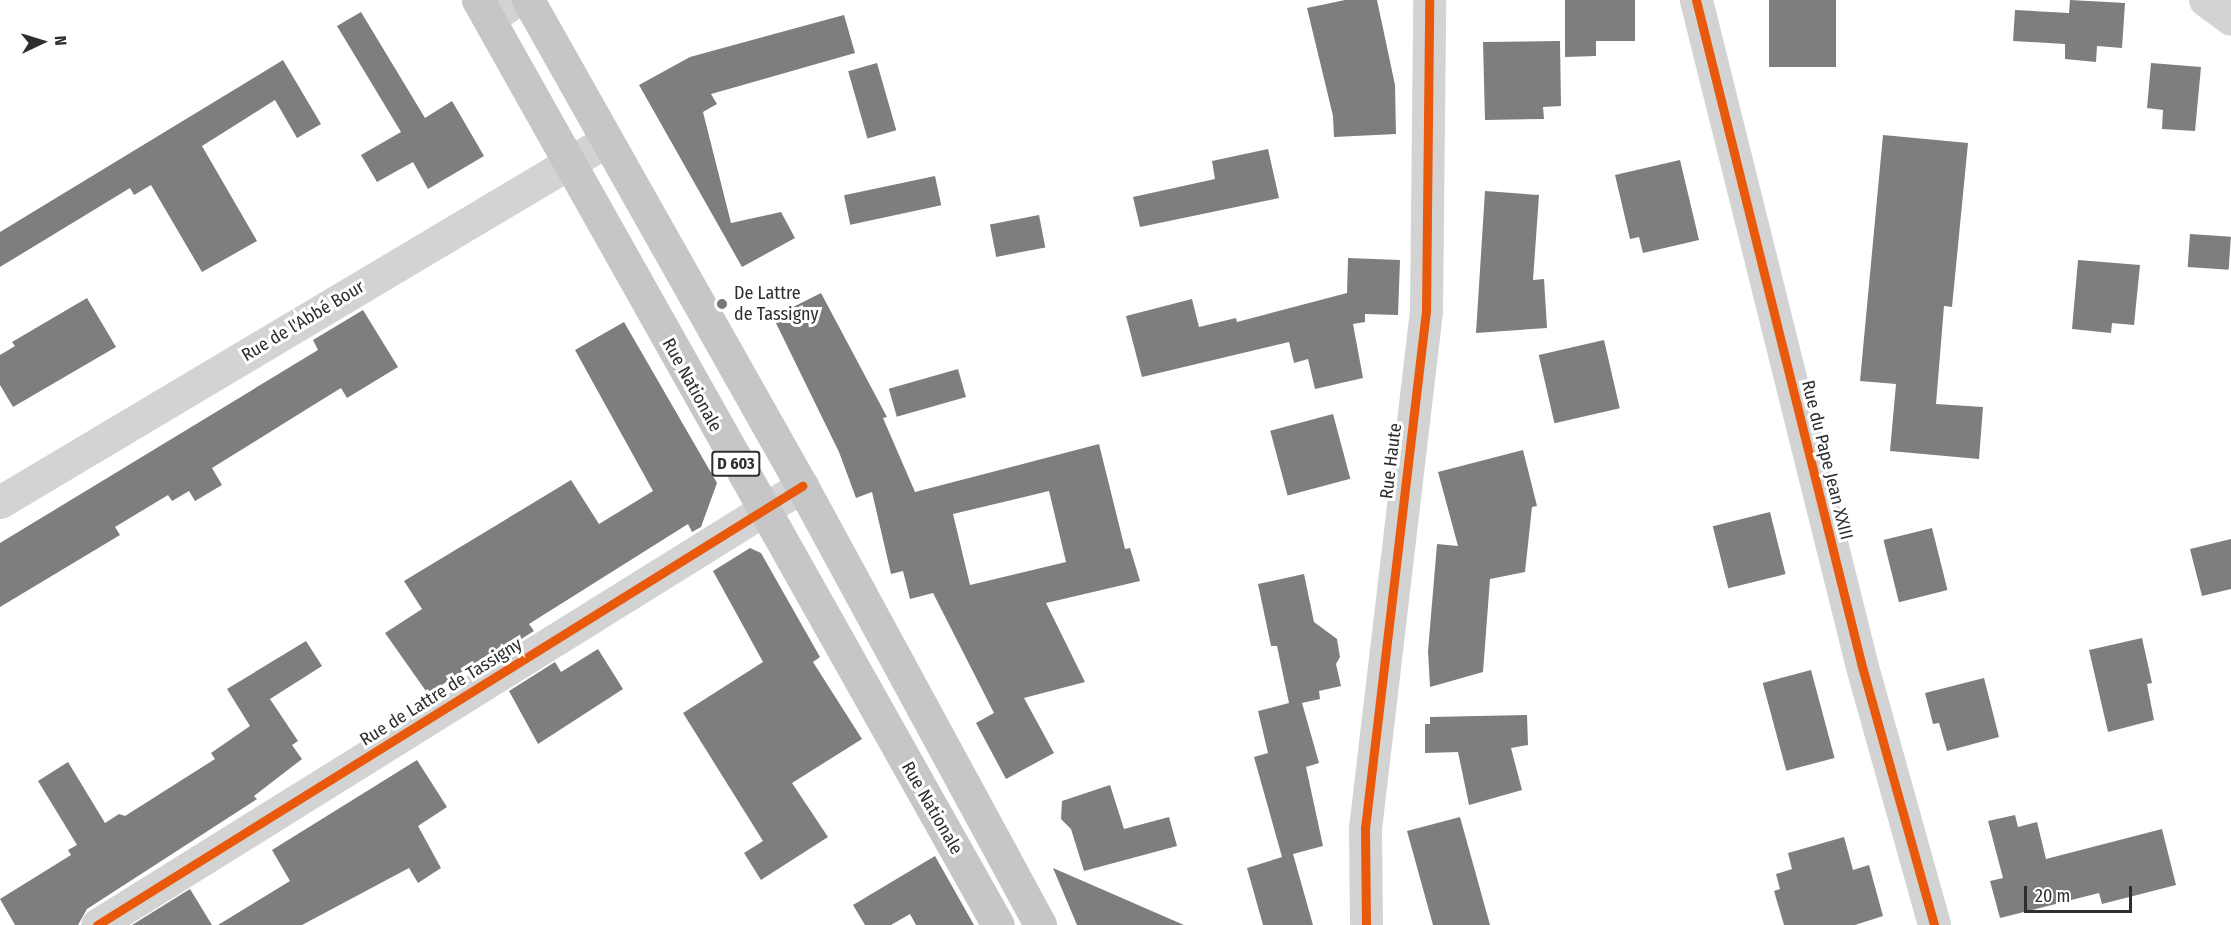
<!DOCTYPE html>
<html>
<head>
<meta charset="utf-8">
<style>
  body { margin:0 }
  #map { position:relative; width:2231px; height:925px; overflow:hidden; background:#fff; font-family:"Fira Sans Condensed",sans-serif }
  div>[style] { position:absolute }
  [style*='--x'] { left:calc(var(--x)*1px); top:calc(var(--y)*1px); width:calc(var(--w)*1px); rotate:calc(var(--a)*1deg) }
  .building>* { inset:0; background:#7e7e7e; transform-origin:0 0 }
  .street>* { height:33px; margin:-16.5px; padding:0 16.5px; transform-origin:16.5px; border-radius:16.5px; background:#d3d3d3 }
  .primary>* { height:33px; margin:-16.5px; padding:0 16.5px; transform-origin:16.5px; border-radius:16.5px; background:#c6c6c6 }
  .cycleway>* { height:9px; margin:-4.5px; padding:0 4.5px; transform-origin:4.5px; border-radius:4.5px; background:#e8590c }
  .dots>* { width:16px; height:16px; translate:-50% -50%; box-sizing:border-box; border:3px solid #fff; border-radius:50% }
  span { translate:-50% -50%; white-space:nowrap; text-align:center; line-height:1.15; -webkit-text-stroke:6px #fff; paint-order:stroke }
  .shield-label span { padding:2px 4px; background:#fff; border:2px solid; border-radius:4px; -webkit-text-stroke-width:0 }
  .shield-label { font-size:16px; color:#2e2e2e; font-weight:700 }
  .poi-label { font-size:18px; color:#2e2e2e }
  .left { translate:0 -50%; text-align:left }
  .street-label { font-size:18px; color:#2e2e2e }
  .north { position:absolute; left:12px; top:12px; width:60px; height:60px; -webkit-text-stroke:4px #fff; paint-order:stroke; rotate:86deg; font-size:16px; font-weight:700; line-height:24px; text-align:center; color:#2e2e2e }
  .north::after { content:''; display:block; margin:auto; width:21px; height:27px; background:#2e2e2e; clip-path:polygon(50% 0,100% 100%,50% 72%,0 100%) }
  .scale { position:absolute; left:2024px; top:886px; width:108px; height:27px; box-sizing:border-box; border:3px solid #2e2e2e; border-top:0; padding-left:8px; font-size:18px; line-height:21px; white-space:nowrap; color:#2e2e2e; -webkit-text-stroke:4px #fff; paint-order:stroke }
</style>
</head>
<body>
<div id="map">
  <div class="building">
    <i style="clip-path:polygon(1345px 0,1377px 0,1395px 85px,1396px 134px,1334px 137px,1333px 116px,1307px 8px)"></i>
    <i style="clip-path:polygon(1565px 0,1635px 0,1635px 41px,1596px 41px,1596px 56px,1565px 57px)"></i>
    <i style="left:1769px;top:0;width:67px;height:67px"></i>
    <i style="clip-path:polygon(2070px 0,2125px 3px,2122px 48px,2097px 46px,2096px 62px,2065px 59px,2065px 44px,2013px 41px,2015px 10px,2069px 13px)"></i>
    <i style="clip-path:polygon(361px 12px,425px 118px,452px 101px,484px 156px,428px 189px,413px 162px,377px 182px,361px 155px,401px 132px,337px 26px)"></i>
    <i style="clip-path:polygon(844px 15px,855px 53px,711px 94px,717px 104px,703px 112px,731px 223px,781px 212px,795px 238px,742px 267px,639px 85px,690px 57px)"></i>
    <i style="clip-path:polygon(1560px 41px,1561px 106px,1543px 107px,1544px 119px,1485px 120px,1483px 42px)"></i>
    <i style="clip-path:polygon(283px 60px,321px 124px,297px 138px,275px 100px,202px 146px,257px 241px,202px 272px,151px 185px,134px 195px,130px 188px,0 267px,0 232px)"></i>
    <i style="left:877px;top:63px;width:70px;height:30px;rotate:74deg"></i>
    <i style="clip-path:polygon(2151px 63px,2201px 67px,2195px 131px,2162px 129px,2163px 110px,2147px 108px)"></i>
    <i style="clip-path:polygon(1883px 135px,1968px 143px,1952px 307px,1944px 306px,1936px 404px,1983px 407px,1979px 459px,1890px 451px,1896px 384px,1860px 381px)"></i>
    <i style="clip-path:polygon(1268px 149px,1279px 198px,1140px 227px,1133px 197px,1215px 179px,1212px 161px)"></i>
    <i style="clip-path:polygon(1680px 160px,1699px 240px,1643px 253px,1639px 237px,1630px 239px,1615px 175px)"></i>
    <i style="left:935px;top:176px;width:30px;height:93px;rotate:78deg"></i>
    <i style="clip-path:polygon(1485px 191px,1539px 195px,1533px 280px,1544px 279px,1547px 328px,1476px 333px)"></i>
    <i style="left:1039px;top:215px;width:33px;height:50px;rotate:79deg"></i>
    <i style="left:2190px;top:234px;width:41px;height:33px;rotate:4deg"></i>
    <i style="clip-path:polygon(1348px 258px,1400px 260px,1398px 315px,1365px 314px,1365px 322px,1353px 324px,1363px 378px,1315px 389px,1308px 359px,1294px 363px,1289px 342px,1142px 377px,1126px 316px,1192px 299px,1199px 327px,1236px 318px,1237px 322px,1347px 293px)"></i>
    <i style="clip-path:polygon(2078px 260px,2140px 265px,2134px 325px,2112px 323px,2111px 333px,2072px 329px)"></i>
    <i style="clip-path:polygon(evenodd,821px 293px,887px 417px,883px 418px,915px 492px,1099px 444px,1125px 549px,1130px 548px,1140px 581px,1046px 603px,1085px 682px,1024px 698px,1054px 753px,1006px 779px,976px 723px,994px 713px,933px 593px,910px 599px,903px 571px,891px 574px,872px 492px,856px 498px,839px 452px,773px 317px,821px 293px,1049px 491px,1066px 562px,970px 585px,953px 514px,1049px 491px)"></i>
    <i style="clip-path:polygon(87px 298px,116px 347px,13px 407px,0 385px,0 355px,15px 346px,12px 342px)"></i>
    <i style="clip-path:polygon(363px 310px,398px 367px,347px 398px,341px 388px,315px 404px,212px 468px,222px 485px,195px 501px,189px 491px,172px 501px,168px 495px,115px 527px,120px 535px,0 607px,0 543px,318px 350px,313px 340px)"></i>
    <i style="clip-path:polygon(624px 322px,717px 483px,701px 527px,692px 532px,688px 524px,529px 624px,534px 631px,491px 658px,489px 654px,428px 694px,385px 633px,422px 609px,404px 581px,571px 480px,599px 524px,653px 491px,575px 350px)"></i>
    <i style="left:1604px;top:340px;width:70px;height:67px;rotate:77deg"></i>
    <i style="left:958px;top:369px;width:29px;height:72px;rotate:74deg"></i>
    <i style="left:1333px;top:414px;width:67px;height:65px;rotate:75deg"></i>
    <i style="clip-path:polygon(1523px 450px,1537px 506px,1532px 507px,1525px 572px,1490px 579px,1483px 672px,1430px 687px,1428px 651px,1437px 544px,1458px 546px,1438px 472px)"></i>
    <i style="left:1770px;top:512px;width:64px;height:59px;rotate:76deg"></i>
    <i style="left:1932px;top:528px;width:64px;height:50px;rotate:76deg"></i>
    <i style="clip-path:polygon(2231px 539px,2231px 589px,2202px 596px,2190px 549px)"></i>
    <i style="clip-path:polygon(750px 548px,761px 553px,820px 657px,813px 662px,862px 739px,792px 783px,828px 837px,761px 880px,744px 853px,763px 841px,683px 713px,763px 662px,713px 571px)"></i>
    <i style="clip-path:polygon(1304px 574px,1314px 622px,1337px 639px,1340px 657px,1336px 664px,1341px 686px,1319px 691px,1320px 699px,1302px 703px,1319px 763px,1306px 767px,1323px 846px,1293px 854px,1313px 925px,1263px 925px,1247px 868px,1282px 857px,1254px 757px,1268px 753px,1258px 711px,1289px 703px,1277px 646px,1271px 646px,1258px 584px)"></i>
    <i style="clip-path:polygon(2142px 638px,2152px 683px,2147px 684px,2154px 720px,2108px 732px,2089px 650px)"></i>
    <i style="clip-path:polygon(306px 641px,322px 666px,270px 699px,298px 741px,292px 745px,302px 759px,254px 796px,257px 799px,87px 909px,78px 925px,15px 925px,0 899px,71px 855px,68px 850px,77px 845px,38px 781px,68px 762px,105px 823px,119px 814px,125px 816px,215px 759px,211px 753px,250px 726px,227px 689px)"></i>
    <i style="clip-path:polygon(598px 649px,623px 689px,538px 744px,509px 691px,555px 662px,561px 672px)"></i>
    <i style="left:1811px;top:670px;width:91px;height:50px;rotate:75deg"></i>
    <i style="clip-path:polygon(1984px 678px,1999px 737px,1947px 751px,1939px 723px,1933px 724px,1925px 693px)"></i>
    <i style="clip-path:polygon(1527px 715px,1528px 745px,1511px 748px,1522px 790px,1469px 805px,1458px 752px,1425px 753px,1425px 724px,1430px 724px,1430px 717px)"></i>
    <i style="clip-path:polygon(417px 760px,447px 807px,418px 826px,441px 868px,418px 883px,409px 868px,302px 925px,218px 925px,290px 881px,272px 850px)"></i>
    <i style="clip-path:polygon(1110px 785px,1124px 829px,1169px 817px,1177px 846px,1084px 871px,1071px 829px,1061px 819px,1062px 801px)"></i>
    <i style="clip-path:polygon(2015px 815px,2018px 827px,2037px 822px,2046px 859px,2162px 829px,2176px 885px,2102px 904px,2099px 893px,2000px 918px,1990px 881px,2003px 878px,1988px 821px)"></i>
    <i style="clip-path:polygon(1460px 817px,1490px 925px,1433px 925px,1407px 831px)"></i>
    <i style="clip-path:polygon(1844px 837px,1853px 870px,1869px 865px,1883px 916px,1855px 925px,1784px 925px,1774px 891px,1780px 889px,1776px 874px,1792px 869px,1788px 853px)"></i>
    <i style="clip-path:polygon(935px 856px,974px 925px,916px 925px,910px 914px,891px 925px,865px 925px,853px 905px)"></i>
    <i style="clip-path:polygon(1053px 868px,1184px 925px,1077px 925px)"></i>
    <i style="clip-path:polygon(190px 889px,212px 925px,132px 925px)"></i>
  </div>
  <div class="street">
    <i style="--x:1696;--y:0;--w:683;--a:76.02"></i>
    <i style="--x:1861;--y:663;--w:272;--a:74.4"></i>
    <i style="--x:2205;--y:0;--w:32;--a:36"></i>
    <i style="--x:489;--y:19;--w:33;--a:-35"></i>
    <i style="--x:0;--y:502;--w:705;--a:-30.78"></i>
    <i style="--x:97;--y:925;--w:831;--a:-31.91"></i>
    <i style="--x:1366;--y:925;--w:97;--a:-90.6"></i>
    <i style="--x:1365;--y:828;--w:521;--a:-83.27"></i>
    <i style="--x:1426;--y:311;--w:311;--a:-89.4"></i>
  </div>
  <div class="primary">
    <i style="--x:478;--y:0;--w:1061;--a:60.66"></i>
    <i style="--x:528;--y:0;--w:558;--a:60.59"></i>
    <i style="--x:802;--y:486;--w:499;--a:61.5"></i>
  </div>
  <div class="cycleway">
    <i style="--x:1696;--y:0;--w:683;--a:76.02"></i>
    <i style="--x:1861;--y:663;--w:272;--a:74.4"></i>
    <i style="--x:97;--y:925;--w:831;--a:-31.91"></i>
    <i style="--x:1366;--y:925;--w:97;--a:-90.6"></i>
    <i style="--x:1365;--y:828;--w:521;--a:-83.27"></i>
    <i style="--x:1426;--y:311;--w:311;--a:-89.4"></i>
  </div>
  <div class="dots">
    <i style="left:722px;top:304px;background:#777"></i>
  </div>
  <div class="shield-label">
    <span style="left:736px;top:464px">D 603</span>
  </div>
  <div class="poi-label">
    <span class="left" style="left:734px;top:304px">De Lattre<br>de Tassigny</span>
  </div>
  <div class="street-label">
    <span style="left:303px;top:321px;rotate:-31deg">Rue de l'Abbé Bour</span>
    <span style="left:692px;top:385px;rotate:61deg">Rue Nationale</span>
    <span style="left:1827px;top:460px;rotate:76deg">Rue du Pape Jean XXIII</span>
    <span style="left:1391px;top:461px;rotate:-83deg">Rue Haute</span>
    <span style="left:441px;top:692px;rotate:-32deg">Rue de Lattre de Tassigny</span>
    <span style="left:932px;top:808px;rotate:60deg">Rue Nationale</span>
  </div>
  <div class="north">N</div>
  <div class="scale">20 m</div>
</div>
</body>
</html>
